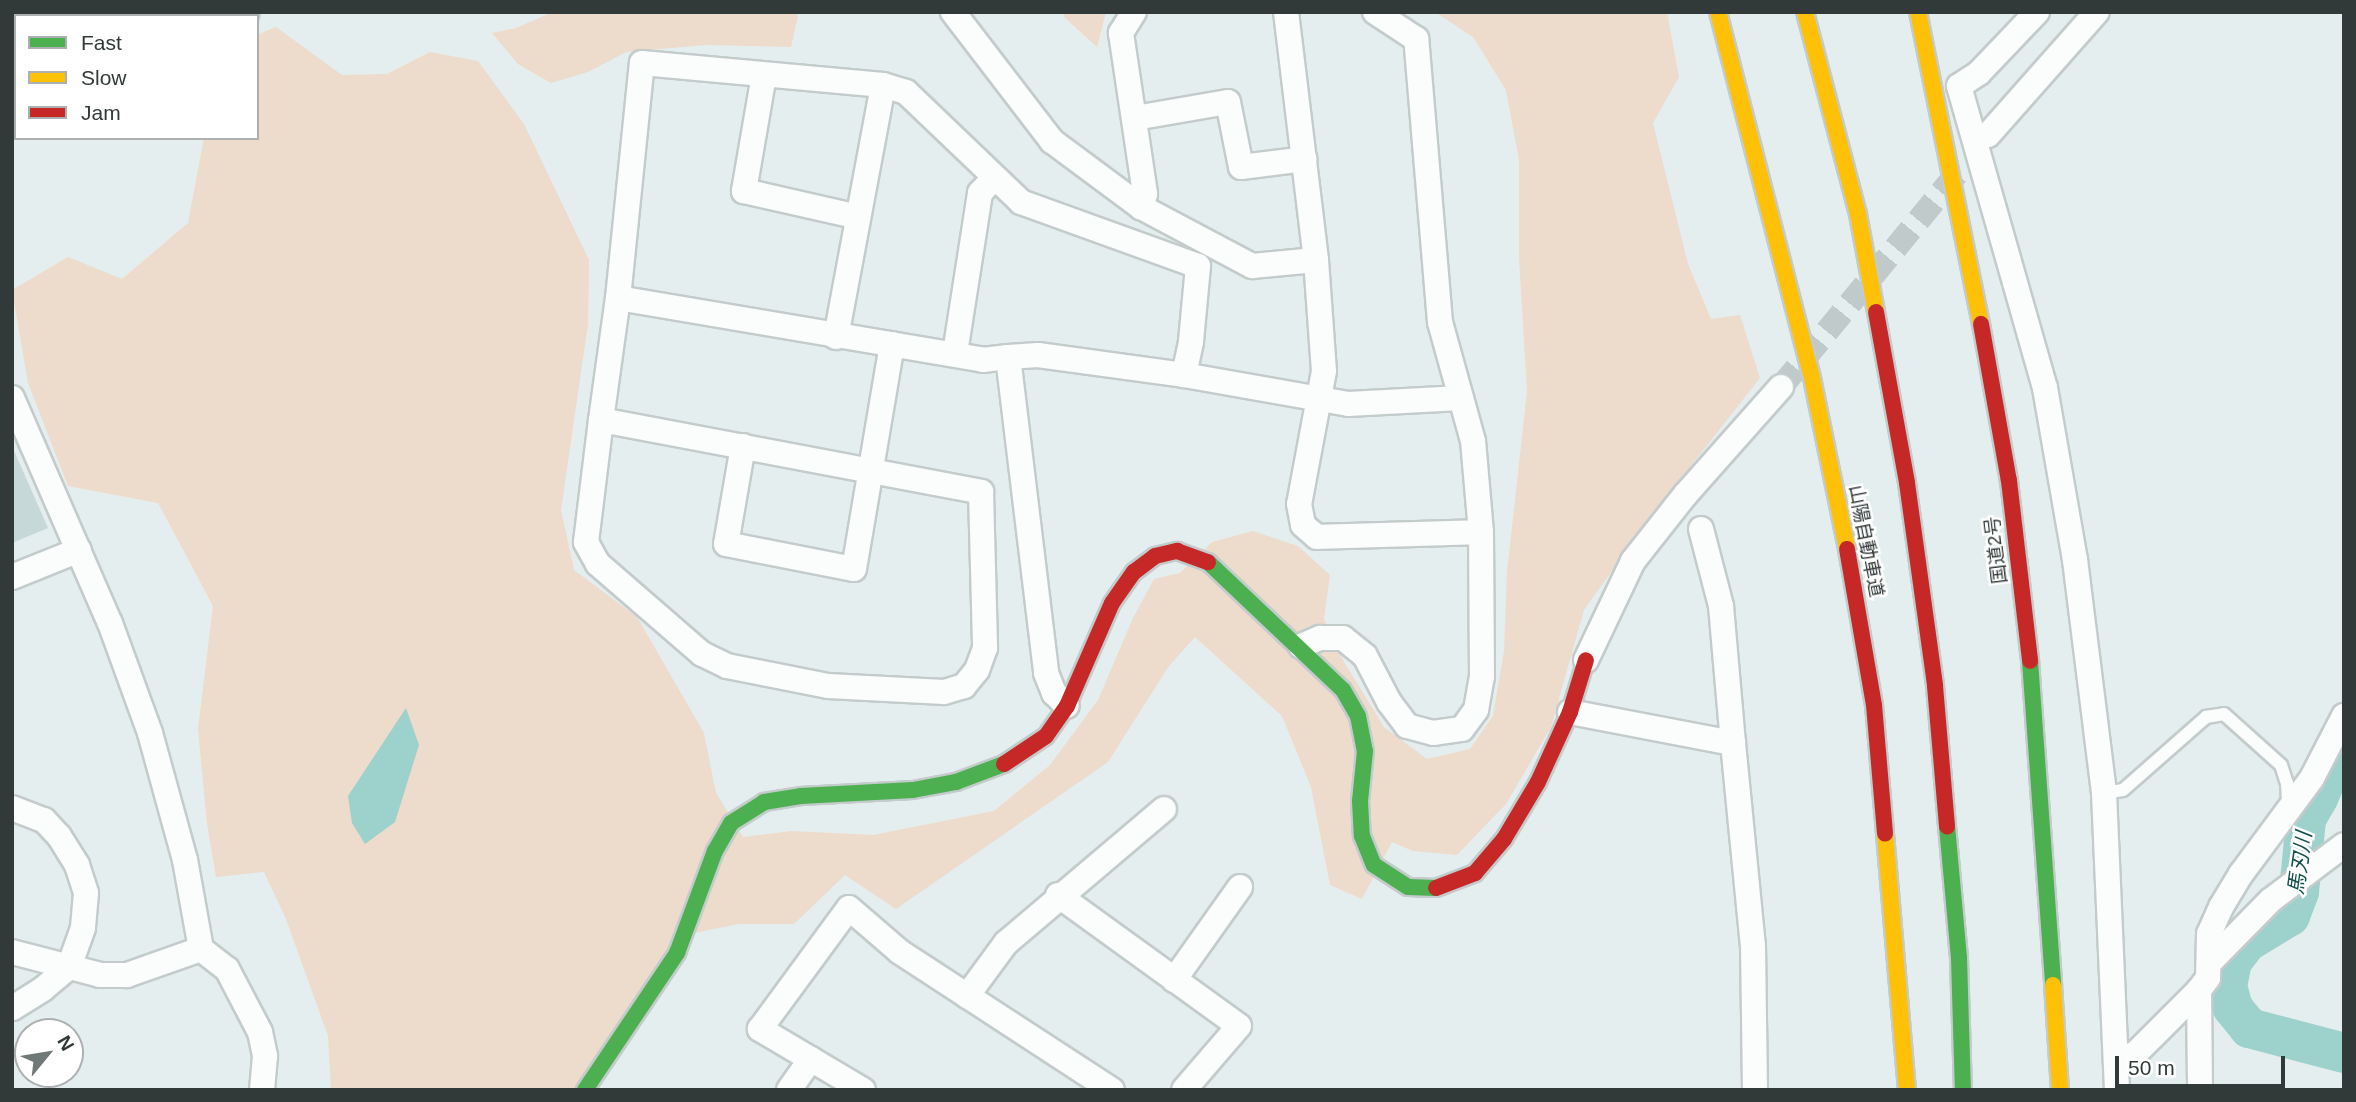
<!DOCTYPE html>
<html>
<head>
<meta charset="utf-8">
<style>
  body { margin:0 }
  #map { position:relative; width:2356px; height:1102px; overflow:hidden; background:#e4eeee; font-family:Helvetica,"Noto Sans JP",sans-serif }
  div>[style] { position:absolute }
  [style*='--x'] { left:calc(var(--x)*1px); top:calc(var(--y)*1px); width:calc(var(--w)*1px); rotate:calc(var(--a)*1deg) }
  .green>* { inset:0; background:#eddbcb }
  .water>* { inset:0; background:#9dd1cc }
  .river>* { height:40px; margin:-20px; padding:0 20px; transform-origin:20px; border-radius:20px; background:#9dd1cc }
  .building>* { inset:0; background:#c6d8d7 }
  .street-tunnel>* { height:24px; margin-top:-12px; transform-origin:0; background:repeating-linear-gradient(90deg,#c0caca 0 24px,transparent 0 36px) }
  .roads { filter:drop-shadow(2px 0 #c3cbcb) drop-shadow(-2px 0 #c3cbcb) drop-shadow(0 2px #c3cbcb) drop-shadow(0 -2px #c3cbcb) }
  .lane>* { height:12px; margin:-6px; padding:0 6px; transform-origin:6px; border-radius:6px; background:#fbfcfc }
  .street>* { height:24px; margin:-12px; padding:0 12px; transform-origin:12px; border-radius:12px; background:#fbfcfc }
  .fast>* { height:16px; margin:-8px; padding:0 8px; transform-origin:8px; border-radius:8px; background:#4caf50 }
  .slow>* { height:16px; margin:-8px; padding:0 8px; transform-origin:8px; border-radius:8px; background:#ffc107 }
  .jam>* { height:16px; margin:-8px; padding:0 8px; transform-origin:8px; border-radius:8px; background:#c62828 }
  span { translate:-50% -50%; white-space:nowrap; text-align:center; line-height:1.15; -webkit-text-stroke:5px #fff; paint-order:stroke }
  .street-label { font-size:19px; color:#323a39 }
  .water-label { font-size:21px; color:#14514d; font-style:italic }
  .frame { position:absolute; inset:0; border:14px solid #323a39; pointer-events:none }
  .legend { position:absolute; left:14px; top:14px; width:245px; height:126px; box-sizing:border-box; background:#fff; border:2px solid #adb0b0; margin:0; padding:9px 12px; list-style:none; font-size:21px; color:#323a39 }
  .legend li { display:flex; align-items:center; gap:14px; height:35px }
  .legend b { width:35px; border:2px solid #adb0b0 }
  .north { position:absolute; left:14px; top:1018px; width:70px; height:70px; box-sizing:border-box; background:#fff; border:2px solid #adb0b0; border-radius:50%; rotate:60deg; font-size:19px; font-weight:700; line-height:28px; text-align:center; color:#323a39 }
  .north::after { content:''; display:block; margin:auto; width:24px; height:32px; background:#707978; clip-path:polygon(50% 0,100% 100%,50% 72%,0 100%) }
  .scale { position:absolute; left:2115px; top:1056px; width:170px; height:32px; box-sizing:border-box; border:4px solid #323a39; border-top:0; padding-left:9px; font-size:21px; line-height:24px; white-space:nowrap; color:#323a39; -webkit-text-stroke:5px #fff; paint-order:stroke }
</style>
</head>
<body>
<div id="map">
  <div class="green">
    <i style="clip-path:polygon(12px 12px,181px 12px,179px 16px,16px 16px,16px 91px,12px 90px)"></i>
    <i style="clip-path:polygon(553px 12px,795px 12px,798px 16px,791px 47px,706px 45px,626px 52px,588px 72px,551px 83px,518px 64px,492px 33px,516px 28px)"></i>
    <i style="clip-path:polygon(1065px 12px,1106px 12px,1097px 47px,1064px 17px)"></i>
    <i style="clip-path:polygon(1435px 12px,1667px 12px,1679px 77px,1653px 123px,1688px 264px,1711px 319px,1740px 315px,1760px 378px,1647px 522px,1584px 610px,1551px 727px,1506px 804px,1457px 855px,1413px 851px,1392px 842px,1362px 899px,1330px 885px,1311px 787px,1282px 716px,1195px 637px,1169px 666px,1108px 762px,896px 909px,845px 875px,794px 924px,739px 924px,679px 936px,587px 1090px,331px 1090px,328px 1036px,286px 919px,264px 872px,216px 877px,207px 824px,198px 729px,213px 606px,158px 503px,68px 486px,28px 383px,12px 290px,68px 257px,122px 279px,188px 223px,204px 138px,257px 138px,257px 35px,276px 27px,342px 75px,387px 74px,430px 52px,478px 61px,524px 124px,589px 260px,588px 324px,561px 510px,574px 570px,637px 617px,704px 733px,716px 793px,743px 837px,792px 831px,873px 835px,994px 811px,1050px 765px,1098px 700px,1133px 618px,1154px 579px,1180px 573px,1212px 542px,1253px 531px,1298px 546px,1330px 575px,1324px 619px,1344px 662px,1384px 727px,1427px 759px,1470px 749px,1493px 716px,1504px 651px,1507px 572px,1527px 391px,1519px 258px,1519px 160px,1506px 90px,1473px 37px)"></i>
  </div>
  <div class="water">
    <i style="clip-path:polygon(406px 708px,419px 745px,395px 822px,365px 844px,352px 823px,348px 796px)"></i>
  </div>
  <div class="river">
    <i style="--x:2344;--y:739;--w:64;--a:113.8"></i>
    <i style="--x:2318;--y:798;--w:24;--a:120"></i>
    <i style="--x:2306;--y:819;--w:73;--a:95.5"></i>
    <i style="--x:2299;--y:892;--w:26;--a:111"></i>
    <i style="--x:2290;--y:916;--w:50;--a:148.8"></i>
    <i style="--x:2247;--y:942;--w:24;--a:128"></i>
    <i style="--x:2232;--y:961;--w:25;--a:101"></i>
    <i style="--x:2227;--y:986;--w:23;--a:75"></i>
    <i style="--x:2233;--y:1008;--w:26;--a:51"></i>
    <i style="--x:2249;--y:1028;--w:98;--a:14.7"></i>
  </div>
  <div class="building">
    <i style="clip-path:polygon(12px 446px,48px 528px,12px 543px)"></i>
  </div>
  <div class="street-tunnel">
    <i style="--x:1781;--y:387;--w:278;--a:-50.5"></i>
  </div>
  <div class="roads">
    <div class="lane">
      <i style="--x:2104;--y:793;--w:19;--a:-9"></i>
      <i style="--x:2123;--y:790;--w:111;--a:-41.3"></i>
      <i style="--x:2206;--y:717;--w:18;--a:-9"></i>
      <i style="--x:2224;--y:714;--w:76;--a:41.8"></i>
      <i style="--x:2281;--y:765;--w:19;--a:72"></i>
      <i style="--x:2287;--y:783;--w:22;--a:87"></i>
    </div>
    <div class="street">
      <i style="--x:953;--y:12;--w:163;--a:52.5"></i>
      <i style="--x:1052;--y:141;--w:111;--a:36.6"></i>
      <i style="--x:1141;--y:207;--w:126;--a:28"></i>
      <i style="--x:1252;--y:266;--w:64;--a:-5.4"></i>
      <i style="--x:1134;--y:12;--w:25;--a:122"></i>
      <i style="--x:1121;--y:33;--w:163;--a:81.5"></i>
      <i style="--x:1145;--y:194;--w:14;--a:107"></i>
      <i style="--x:1286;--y:12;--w:250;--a:83.1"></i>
      <i style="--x:1316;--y:260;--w:111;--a:85.9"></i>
      <i style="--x:1324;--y:371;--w:135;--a:100.6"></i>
      <i style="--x:1299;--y:504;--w:21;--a:79"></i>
      <i style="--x:1303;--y:525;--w:18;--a:41"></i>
      <i style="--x:1317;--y:537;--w:164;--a:-1.7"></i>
      <i style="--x:2037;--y:12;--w:84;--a:133.6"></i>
      <i style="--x:1979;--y:73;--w:24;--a:147"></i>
      <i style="--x:1959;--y:86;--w:314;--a:74.1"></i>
      <i style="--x:2045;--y:388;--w:175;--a:80.1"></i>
      <i style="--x:2075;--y:560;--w:235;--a:82.9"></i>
      <i style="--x:2104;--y:793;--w:297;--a:87.5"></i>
      <i style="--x:241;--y:16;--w:7;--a:-34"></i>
      <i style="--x:764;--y:75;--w:118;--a:99.8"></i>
      <i style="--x:744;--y:191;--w:117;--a:12.8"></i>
      <i style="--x:1135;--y:118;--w:94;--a:-9.8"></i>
      <i style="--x:1228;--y:102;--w:66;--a:78.7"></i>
      <i style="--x:1241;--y:167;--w:64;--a:-7.1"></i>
      <i style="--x:12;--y:122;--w:4;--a:27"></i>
      <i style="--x:1988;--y:135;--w:164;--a:-48.5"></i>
      <i style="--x:618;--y:298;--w:370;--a:9.6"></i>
      <i style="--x:983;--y:360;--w:25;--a:-7"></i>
      <i style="--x:1008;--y:357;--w:318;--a:83.1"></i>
      <i style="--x:1046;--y:673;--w:22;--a:68"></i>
      <i style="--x:1054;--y:693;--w:18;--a:45"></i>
      <i style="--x:836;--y:337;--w:256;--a:-79.4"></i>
      <i style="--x:955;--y:353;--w:162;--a:-81.1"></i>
      <i style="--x:980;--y:193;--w:21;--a:-47"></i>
      <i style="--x:1008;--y:357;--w:30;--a:-4"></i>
      <i style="--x:1038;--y:355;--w:147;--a:7.8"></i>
      <i style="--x:1184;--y:375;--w:167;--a:10"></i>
      <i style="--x:1348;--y:404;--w:113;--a:-3"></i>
      <i style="--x:12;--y:398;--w:245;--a:66.5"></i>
      <i style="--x:110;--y:623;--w:117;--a:70"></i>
      <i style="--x:150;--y:733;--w:132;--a:74.6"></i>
      <i style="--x:185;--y:860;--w:90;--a:79.8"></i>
      <i style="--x:201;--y:949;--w:33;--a:38"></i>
      <i style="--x:227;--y:969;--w:71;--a:62.4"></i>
      <i style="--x:260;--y:1032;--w:25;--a:78"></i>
      <i style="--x:265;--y:1056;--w:34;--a:95"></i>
      <i style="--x:601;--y:420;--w:387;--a:10.7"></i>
      <i style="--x:981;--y:492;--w:156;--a:88.5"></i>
      <i style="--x:985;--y:648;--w:23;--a:110"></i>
      <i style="--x:977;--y:670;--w:21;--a:129"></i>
      <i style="--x:964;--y:686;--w:21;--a:163"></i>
      <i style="--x:944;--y:692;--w:116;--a:-177"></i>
      <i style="--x:828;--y:686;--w:103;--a:-168.8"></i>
      <i style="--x:727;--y:666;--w:28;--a:-154"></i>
      <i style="--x:702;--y:654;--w:138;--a:-139.1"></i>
      <i style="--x:598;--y:564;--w:25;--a:-119"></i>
      <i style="--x:586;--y:542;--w:123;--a:-83"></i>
      <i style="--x:601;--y:420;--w:123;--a:-82.1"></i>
      <i style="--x:618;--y:298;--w:236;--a:-84.2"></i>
      <i style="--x:642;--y:63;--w:242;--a:5.2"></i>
      <i style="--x:883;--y:85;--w:24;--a:17"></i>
      <i style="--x:906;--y:92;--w:159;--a:43.7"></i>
      <i style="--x:1021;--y:202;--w:188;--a:19.9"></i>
      <i style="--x:1198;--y:266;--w:76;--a:95.3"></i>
      <i style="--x:1191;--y:342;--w:34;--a:102"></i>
      <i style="--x:743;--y:446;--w:99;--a:99.8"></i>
      <i style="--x:726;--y:544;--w:130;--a:11.1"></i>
      <i style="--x:854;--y:569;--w:228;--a:-80.4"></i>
      <i style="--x:1701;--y:529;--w:80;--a:75.4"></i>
      <i style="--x:1721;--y:606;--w:138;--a:85"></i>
      <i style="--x:12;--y:577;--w:72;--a:-21.9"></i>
      <i style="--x:1301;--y:646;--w:21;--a:-23"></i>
      <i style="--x:1320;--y:638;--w:23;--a:0"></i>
      <i style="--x:1343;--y:638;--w:28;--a:39"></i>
      <i style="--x:1365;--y:656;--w:52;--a:62.4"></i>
      <i style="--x:1389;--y:702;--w:30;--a:53"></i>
      <i style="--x:1407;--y:726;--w:27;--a:15"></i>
      <i style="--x:1433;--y:733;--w:29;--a:-8"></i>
      <i style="--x:1462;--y:729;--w:24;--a:-54"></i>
      <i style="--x:1476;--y:710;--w:34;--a:-80"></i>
      <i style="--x:1482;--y:677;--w:145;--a:-90.4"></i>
      <i style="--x:1481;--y:532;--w:91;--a:-95"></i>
      <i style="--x:1473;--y:441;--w:123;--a:-105.5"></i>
      <i style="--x:1440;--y:322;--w:284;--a:-94.8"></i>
      <i style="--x:1416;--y:39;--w:49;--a:-146.6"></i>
      <i style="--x:1586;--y:660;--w:110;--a:-64.6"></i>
      <i style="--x:1633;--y:561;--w:85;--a:-51.7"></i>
      <i style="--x:1686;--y:494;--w:143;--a:-48.4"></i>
      <i style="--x:1570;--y:712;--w:166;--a:10.8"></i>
      <i style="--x:1733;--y:743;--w:204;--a:84.4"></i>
      <i style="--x:1753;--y:946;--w:144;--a:89.2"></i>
      <i style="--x:12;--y:808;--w:34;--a:21"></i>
      <i style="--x:44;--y:820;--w:22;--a:47"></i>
      <i style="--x:59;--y:836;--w:34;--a:58"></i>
      <i style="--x:77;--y:865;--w:29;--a:72"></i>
      <i style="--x:86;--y:893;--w:35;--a:95"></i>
      <i style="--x:83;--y:928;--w:41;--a:109.7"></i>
      <i style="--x:69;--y:967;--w:34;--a:140"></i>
      <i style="--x:43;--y:989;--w:36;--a:148"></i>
      <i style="--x:1058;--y:895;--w:223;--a:35.9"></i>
      <i style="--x:1239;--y:1026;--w:84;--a:130.7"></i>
      <i style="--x:12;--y:952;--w:91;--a:14.6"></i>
      <i style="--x:100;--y:975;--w:27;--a:0"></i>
      <i style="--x:127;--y:975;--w:78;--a:-19.4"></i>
      <i style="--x:2209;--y:963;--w:88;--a:-45.5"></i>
      <i style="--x:2271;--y:900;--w:91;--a:-37"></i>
      <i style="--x:1174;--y:980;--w:114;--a:-54.6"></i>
      <i style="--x:2199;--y:990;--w:100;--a:89.4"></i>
      <i style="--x:967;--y:996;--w:66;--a:-53.7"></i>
      <i style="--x:1006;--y:943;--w:207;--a:-40.3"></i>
      <i style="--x:2117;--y:1059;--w:19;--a:-16"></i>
      <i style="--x:2135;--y:1054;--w:91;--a:-45"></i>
      <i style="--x:2199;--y:990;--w:15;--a:-53"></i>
      <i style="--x:2208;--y:978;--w:44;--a:-88.7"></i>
      <i style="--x:2209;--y:934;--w:30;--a:-66"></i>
      <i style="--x:2221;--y:907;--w:39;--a:-59"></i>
      <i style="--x:2241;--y:874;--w:119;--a:-53.5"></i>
      <i style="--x:2312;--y:778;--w:70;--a:-62.7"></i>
      <i style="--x:789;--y:1090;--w:38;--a:-55"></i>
      <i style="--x:863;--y:1090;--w:120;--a:-149.4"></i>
      <i style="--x:760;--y:1029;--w:150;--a:-53.7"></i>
      <i style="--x:849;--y:908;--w:67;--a:40.8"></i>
      <i style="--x:900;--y:952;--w:253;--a:33.1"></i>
    </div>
    <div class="fast">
      <i style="--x:1208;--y:562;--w:186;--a:43.5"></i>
      <i style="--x:1343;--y:690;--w:30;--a:60"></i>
      <i style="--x:1358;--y:716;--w:36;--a:79"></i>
      <i style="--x:1365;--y:751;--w:50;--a:95.7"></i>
      <i style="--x:1360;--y:801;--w:35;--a:87"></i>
      <i style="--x:1362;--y:836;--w:31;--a:68"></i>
      <i style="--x:1374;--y:865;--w:40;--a:32.9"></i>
      <i style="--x:1408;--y:887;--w:28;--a:2"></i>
      <i style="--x:2030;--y:661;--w:325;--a:85.9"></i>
      <i style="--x:1947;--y:826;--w:133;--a:84.8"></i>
      <i style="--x:1959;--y:958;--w:132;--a:88.3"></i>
      <i style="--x:585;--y:1090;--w:165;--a:-56.1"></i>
      <i style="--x:677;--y:953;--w:109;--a:-69.6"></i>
      <i style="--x:715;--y:851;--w:32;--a:-60"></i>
      <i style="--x:731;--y:823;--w:39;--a:-32"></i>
      <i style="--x:764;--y:802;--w:37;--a:-9"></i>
      <i style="--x:801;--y:796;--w:112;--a:-3.1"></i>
      <i style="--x:913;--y:790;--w:44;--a:-10.5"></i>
      <i style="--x:956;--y:782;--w:51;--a:-20.6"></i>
    </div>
    <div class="slow">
      <i style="--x:1718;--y:12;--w:373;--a:75.6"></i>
      <i style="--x:1811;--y:373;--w:180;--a:78.4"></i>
      <i style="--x:1805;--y:12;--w:209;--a:75.3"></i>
      <i style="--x:1858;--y:214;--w:100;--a:79.6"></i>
      <i style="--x:1918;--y:12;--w:318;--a:78.6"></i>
      <i style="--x:1885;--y:834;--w:257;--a:85.1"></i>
      <i style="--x:2053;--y:985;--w:105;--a:86.2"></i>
    </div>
    <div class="jam">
      <i style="--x:1876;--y:312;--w:174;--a:79.7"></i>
      <i style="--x:1907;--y:483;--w:205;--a:82.1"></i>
      <i style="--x:1935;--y:686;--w:141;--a:85.1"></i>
      <i style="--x:1981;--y:324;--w:159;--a:79.9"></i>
      <i style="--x:2009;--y:481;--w:181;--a:83.3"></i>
      <i style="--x:1847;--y:549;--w:158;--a:80.2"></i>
      <i style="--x:1874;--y:705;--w:129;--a:85.1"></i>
      <i style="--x:1004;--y:764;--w:50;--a:-33.7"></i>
      <i style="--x:1046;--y:736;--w:37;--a:-55"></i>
      <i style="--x:1067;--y:706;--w:112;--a:-66.4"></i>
      <i style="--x:1112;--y:603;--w:38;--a:-55"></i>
      <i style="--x:1134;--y:572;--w:26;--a:-37"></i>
      <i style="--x:1155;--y:556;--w:23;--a:-13"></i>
      <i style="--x:1177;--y:551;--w:33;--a:20"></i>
      <i style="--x:1436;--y:888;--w:42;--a:-21"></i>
      <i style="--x:1475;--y:873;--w:45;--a:-49.5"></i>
      <i style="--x:1504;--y:839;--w:66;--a:-59.2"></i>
      <i style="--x:1538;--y:782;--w:77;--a:-65.4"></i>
      <i style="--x:1570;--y:712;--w:54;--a:-72.9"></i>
    </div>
  </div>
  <div class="street-label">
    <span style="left:1866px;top:541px;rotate:79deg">山陽自動車道</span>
    <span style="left:1996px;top:550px;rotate:-97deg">国道2号</span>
  </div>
  <div class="water-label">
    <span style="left:2300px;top:863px;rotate:-82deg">馬刃川</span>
  </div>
  <div class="frame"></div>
  <ul class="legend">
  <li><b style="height:9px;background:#4caf50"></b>Fast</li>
  <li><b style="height:9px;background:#ffc107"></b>Slow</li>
  <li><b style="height:9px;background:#c62828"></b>Jam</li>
  </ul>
  <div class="north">N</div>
  <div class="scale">50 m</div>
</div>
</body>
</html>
